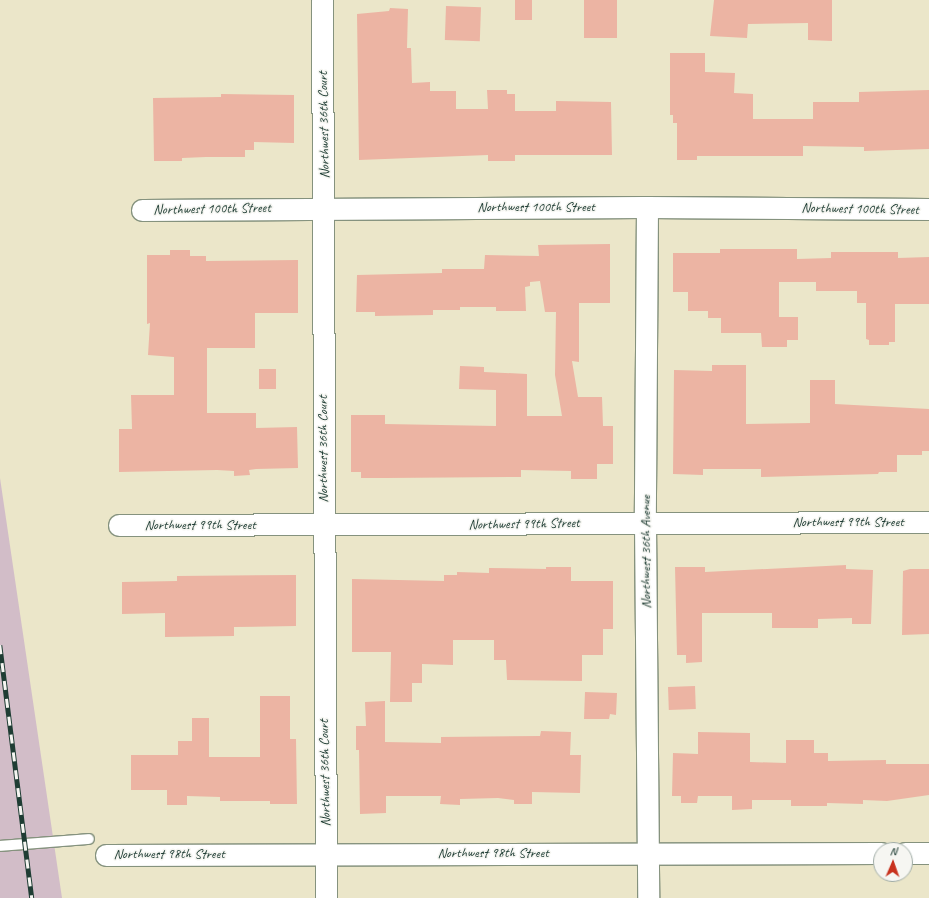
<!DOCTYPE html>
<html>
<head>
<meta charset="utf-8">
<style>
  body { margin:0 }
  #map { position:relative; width:929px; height:898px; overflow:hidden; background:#ebe6c9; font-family:Caveat,sans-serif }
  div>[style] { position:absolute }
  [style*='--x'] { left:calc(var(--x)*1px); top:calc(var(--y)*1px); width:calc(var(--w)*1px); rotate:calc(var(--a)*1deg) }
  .industrial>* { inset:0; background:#d2bdc8 }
  .building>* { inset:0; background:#ecb4a3; transform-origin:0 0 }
  .roads { filter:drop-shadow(1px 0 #85927e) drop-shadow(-1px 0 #85927e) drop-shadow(0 1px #85927e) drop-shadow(0 -1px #85927e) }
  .service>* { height:10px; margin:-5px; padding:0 5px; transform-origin:5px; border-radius:5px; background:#fff }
  .minor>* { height:21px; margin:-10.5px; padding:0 10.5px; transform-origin:10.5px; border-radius:10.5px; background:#fff }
  .rail>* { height:4.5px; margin-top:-2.25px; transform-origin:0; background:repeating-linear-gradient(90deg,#f6f6f2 0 9px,#1f3d34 0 18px); box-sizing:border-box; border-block:1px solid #1f3d34 }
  span { translate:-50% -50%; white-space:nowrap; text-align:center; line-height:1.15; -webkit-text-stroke:3px #f6f6f2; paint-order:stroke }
  .street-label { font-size:14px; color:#1f3d34 }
  .north { position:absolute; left:873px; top:842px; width:40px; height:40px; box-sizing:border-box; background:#f6f6f2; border:1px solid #a0aca6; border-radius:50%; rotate:2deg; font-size:11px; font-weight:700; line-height:16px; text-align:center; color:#1f3d34 }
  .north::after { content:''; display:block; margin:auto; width:14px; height:18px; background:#c8321e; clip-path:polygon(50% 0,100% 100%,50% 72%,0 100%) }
</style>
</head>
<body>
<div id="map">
  <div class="industrial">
    <i style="clip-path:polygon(0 478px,62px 898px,0 898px)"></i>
  </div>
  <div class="building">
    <i style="left:515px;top:0;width:17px;height:20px"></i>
    <i style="left:584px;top:0;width:33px;height:38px"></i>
    <i style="clip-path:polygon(714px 0,832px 0,832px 41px,808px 40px,808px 23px,748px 24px,747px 38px,710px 36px)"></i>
    <i style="left:446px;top:6px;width:35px;height:34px;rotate:2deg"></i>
    <i style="clip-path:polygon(390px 8px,408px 9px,407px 48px,411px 48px,412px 83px,430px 82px,430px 91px,456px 91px,456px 109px,488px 109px,487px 90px,507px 90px,507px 94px,515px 94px,515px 111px,556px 111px,556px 101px,611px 102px,612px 155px,515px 155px,515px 161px,488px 161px,488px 155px,359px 160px,357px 14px,389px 11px)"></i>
    <i style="clip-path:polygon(670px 53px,705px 53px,705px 72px,735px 73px,734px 93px,753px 94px,753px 119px,813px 119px,813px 102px,859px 102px,859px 92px,929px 90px,929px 149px,864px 151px,864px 147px,803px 146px,803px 156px,697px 156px,697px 160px,677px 160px,677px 123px,673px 123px,673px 115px,670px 115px)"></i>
    <i style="clip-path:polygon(221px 94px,294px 95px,294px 143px,254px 142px,254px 150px,245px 150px,245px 157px,206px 157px,182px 158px,182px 161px,154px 161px,153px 98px,221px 97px)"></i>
    <i style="clip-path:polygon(610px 244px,610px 303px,579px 303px,579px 362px,572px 361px,578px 397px,602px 397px,603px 426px,613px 426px,613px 464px,597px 464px,597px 479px,571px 479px,571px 471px,521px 470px,521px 477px,385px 478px,361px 478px,361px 472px,351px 472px,351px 415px,385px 415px,385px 424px,496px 426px,496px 390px,459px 389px,460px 366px,484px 367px,484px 372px,527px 374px,527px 416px,562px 416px,555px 375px,556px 312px,545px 312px,540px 281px,530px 282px,530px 286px,525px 287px,526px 311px,496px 311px,496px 307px,460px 307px,460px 310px,433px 310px,433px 315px,375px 316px,375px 312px,356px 312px,357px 275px,442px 273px,442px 269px,484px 269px,485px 255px,539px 256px,538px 245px)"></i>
    <i style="clip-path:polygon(720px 249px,797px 249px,797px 259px,831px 258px,831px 252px,898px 252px,898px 258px,929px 257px,929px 304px,895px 304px,895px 342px,889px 342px,889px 345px,869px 345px,869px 340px,866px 339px,866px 303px,857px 303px,857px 291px,816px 291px,816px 282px,779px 282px,779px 317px,798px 317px,798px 340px,787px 340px,787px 347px,762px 347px,761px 333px,721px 333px,721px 318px,708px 318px,708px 311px,688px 311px,688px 292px,673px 292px,673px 253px,720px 253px)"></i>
    <i style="clip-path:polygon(170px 250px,190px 250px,190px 256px,206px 256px,206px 261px,298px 260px,298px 313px,255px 313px,255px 348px,207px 348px,207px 413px,256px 413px,256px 428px,297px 427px,298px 468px,256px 469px,249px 470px,250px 475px,234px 476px,234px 471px,217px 470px,119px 472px,119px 429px,132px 429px,131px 395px,174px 395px,174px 357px,148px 355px,150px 323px,147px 324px,147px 255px,170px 255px)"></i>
    <i style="clip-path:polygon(712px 365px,746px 365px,746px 424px,810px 423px,810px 380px,835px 380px,835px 404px,929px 409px,929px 451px,922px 451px,922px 455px,897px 455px,897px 472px,879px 472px,878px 474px,761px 477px,761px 469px,703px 469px,703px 475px,673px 474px,674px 370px,712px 371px)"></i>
    <i style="left:259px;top:369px;width:17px;height:20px"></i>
    <i style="clip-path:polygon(846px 565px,846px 569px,873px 570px,871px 624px,852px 624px,852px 618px,818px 619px,818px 628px,772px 628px,772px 613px,702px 613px,702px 662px,686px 663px,686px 655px,677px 655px,675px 567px,705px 567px,705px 572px)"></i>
    <i style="clip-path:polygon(546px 567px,571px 567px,571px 581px,613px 581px,613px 629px,603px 629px,603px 655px,582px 655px,582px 681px,507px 680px,506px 660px,494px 660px,494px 640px,453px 640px,453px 665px,422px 664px,422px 683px,412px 683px,412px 702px,390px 702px,391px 652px,352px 652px,352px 579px,444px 581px,444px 575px,457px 575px,457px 572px,489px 573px,489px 568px,546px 569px)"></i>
    <i style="clip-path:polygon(910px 569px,929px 569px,929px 634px,902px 635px,903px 571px)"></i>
    <i style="clip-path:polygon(296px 575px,296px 626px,234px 627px,234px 636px,165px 637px,165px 613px,122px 614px,122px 582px,177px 581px,177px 576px)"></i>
    <i style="left:695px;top:686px;width:23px;height:27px;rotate:88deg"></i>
    <i style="clip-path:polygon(585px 692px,617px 693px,616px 715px,610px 714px,609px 719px,584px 719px)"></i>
    <i style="clip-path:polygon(260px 696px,290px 696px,290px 739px,296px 739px,297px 804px,270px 804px,270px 801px,220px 801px,220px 797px,187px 796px,187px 805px,167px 805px,167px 790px,131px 790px,131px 755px,178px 755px,178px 741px,192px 741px,192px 718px,209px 718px,209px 757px,260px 757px)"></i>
    <i style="clip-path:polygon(385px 701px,385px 742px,441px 743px,441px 737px,540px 736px,541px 731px,571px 732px,570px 755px,581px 755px,580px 793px,532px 792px,532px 804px,514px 804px,514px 800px,498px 798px,460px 799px,460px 805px,440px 804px,441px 796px,386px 796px,386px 813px,360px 814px,359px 750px,356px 750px,356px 726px,366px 726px,365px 702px)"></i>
    <i style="clip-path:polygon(698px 732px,750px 733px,750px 762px,786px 763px,786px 740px,814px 740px,814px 753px,828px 753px,828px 761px,886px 760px,886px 764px,929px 764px,929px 795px,887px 801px,863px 800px,863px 804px,827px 803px,827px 806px,791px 806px,791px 800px,752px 800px,752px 809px,732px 810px,732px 796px,698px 796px,697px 803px,681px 803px,681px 796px,672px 796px,673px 753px,698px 754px)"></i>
  </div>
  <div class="roads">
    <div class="service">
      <i style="--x:0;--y:846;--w:89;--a:-4.5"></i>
    </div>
    <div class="minor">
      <i style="--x:322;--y:0;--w:898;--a:89.74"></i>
      <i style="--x:647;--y:207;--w:316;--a:90.4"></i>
      <i style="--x:645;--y:523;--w:375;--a:89.5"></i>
      <i style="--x:142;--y:210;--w:505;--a:-0.34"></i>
      <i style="--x:647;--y:207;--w:282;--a:0.4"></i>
      <i style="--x:119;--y:525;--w:810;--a:-0.21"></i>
      <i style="--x:905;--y:853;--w:24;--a:0"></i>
      <i style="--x:106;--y:855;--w:775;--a:-0.15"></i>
    </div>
  </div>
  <div class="rail">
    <i style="--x:0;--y:645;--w:255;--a:82.8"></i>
  </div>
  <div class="street-label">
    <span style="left:324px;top:125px;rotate:-91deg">Northwest 36th Court</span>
    <span style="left:536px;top:207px">Northwest 100th Street</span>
    <span style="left:212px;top:209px;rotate:-1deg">Northwest 100th Street</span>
    <span style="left:860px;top:209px;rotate:1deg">Northwest 100th Street</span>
    <span style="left:323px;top:449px;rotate:-90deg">Northwest 36th Court</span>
    <span style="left:848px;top:522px">Northwest 99th Street</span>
    <span style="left:524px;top:524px;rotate:-1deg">Northwest 99th Street</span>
    <span style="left:200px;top:525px">Northwest 99th Street</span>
    <span style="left:646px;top:552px;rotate:-90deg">Northwest 36th Avenue</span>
    <span style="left:325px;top:773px;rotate:-91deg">Northwest 36th Court</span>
    <span style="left:493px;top:853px">Northwest 98th Street</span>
    <span style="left:169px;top:854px">Northwest 98th Street</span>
  </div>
  <div class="north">N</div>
</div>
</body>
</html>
